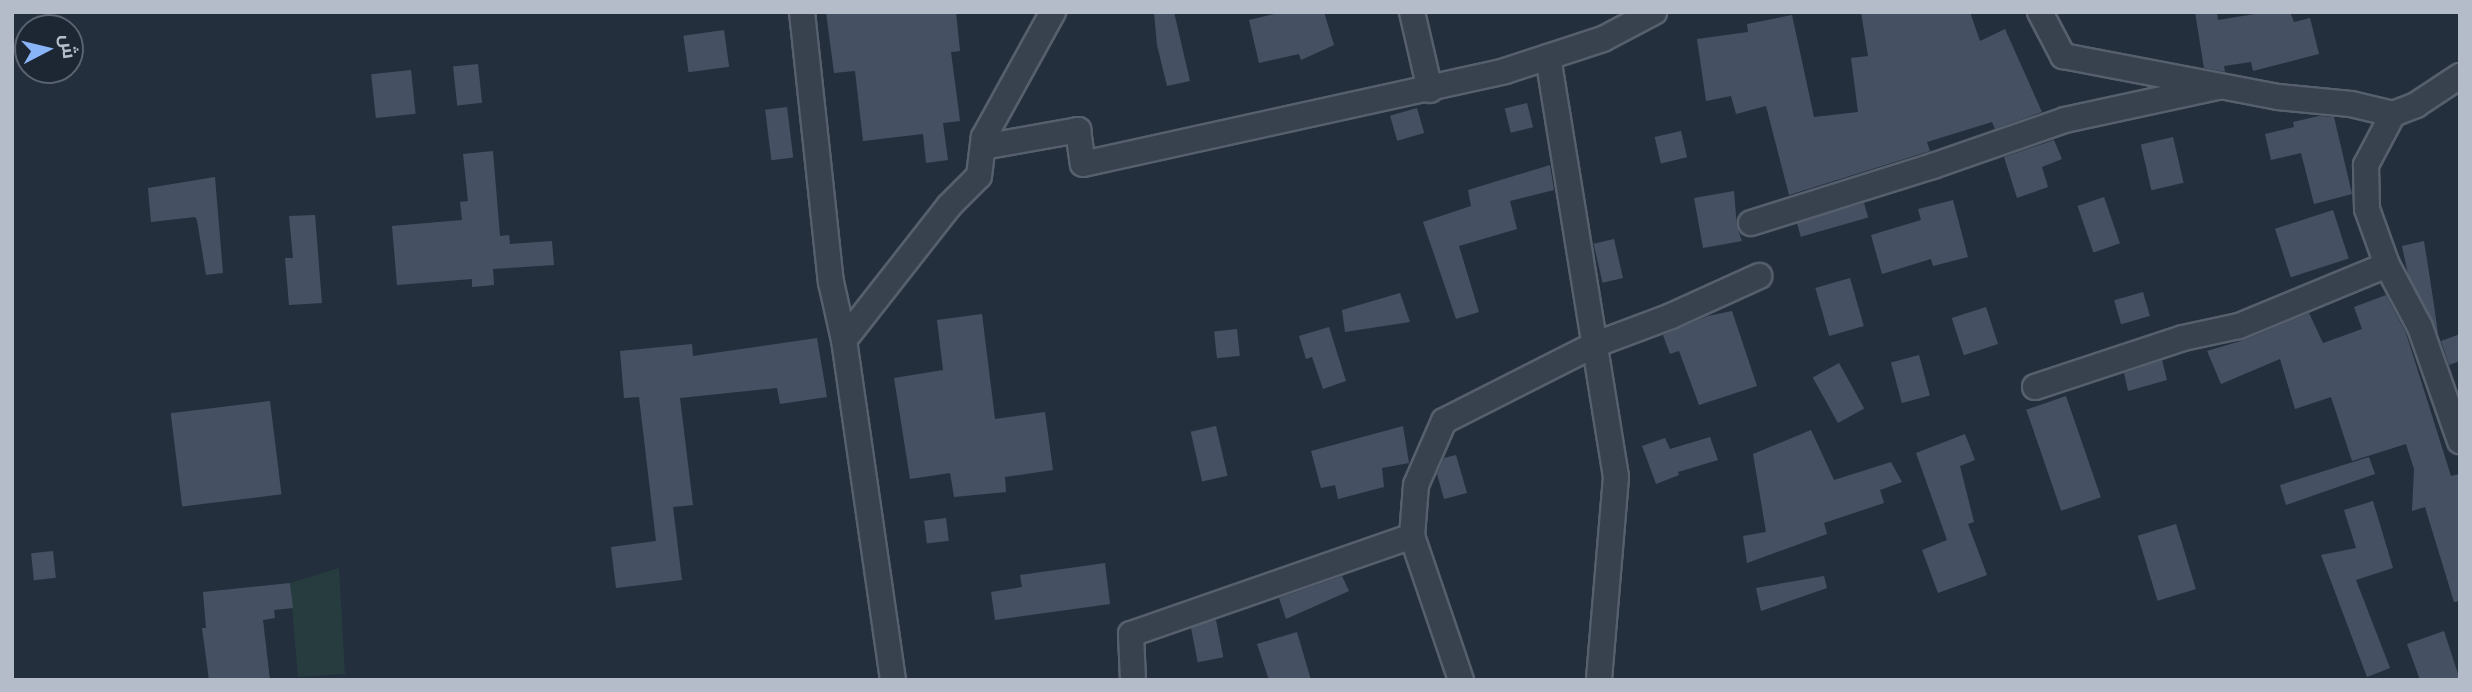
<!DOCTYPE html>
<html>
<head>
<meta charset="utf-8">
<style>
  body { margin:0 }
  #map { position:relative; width:2472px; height:692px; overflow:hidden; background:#242f3e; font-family:"DM Sans",Cairo,sans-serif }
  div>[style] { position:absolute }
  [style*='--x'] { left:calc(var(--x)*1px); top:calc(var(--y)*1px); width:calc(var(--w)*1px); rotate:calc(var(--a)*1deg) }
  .green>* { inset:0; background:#263c3f }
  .building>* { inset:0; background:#455162; transform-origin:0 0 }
  .roads { filter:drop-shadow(2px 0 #565f6c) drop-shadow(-2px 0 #565f6c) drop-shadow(0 2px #565f6c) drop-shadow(0 -2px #565f6c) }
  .street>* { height:24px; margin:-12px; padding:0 12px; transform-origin:12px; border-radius:12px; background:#38414e }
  span { translate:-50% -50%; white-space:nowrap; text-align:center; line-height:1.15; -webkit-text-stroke:5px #1d2633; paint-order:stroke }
  .frame { position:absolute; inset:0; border:14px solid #b4bcc9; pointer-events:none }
  .north { position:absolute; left:14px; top:14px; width:70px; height:70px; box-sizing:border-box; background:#1d2633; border:2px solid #59626f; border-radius:50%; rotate:83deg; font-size:19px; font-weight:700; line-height:28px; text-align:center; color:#b4bcc9 }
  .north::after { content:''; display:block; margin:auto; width:24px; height:32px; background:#8ab4f8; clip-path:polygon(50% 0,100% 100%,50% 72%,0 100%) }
</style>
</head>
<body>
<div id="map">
  <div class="green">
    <i style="clip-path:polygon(339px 568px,345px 674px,298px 677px,290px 583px)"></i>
  </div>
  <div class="building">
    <i style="clip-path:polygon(826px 12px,956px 12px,960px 51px,951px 52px,960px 121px,943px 123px,948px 160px,926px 163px,923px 134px,863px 141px,855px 71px,834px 73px)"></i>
    <i style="clip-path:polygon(1154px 12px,1174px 12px,1190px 81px,1167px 86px,1157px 45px)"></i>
    <i style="clip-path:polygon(1282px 12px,1324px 12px,1334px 45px,1301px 60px,1299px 54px,1259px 63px,1249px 20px)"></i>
    <i style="clip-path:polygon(1861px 12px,1970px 12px,1980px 41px,2005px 29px,2042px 112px,1995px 129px,1992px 122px,1927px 142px,1930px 151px,1789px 195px,1766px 106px,1736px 114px,1731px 96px,1706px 101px,1697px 39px,1748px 32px,1747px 24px,1792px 15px,1814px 117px,1858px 112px,1851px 58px,1868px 56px)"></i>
    <i style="clip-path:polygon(2195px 12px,2217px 12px,2218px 20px,2267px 12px,2290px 12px,2294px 22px,2310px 18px,2319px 54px,2253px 71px,2251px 62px,2224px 66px,2225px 72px,2204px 68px)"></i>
    <i style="left:724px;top:30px;width:37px;height:41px;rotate:82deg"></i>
    <i style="left:478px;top:64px;width:39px;height:25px;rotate:84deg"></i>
    <i style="left:411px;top:70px;width:44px;height:40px;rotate:84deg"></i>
    <i style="left:1527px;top:103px;width:25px;height:23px;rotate:76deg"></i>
    <i style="left:787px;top:107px;width:51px;height:22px;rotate:83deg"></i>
    <i style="left:1417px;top:108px;width:26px;height:28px;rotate:74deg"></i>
    <i style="clip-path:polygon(2319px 116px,2334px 117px,2352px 194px,2314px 204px,2301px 153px,2271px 160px,2265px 134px,2294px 127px,2293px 122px)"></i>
    <i style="left:1681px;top:131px;width:27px;height:27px;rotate:77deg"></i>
    <i style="left:2173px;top:137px;width:47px;height:33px;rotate:77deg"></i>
    <i style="clip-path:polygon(2054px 140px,2062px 159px,2042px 167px,2048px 187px,2017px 198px,2004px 157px)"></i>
    <i style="clip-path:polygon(493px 151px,500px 236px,509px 235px,510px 244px,552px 241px,554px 265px,493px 269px,494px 285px,472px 287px,472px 279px,397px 285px,392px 226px,462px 220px,460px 202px,468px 201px,463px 154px)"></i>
    <i style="clip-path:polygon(1550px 165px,1554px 190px,1510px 201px,1517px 229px,1459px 246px,1479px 312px,1456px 319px,1423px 222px,1471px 206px,1468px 190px)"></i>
    <i style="clip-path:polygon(215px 177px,223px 273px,206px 275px,197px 220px,195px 217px,151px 222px,148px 188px)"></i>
    <i style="clip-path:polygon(1734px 191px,1737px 227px,1742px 241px,1703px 248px,1694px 198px)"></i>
    <i style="left:2104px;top:197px;width:49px;height:28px;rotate:71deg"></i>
    <i style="clip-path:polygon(1953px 200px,1968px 257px,1933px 266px,1931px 259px,1882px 274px,1871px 235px,1921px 220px,1918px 209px)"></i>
    <i style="left:1864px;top:203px;width:15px;height:70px;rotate:74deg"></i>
    <i style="left:2333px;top:210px;width:51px;height:61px;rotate:72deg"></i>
    <i style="clip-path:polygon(315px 215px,322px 303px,289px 305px,285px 258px,293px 258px,289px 216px)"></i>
    <i style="left:1614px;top:239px;width:40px;height:21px;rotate:77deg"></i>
    <i style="clip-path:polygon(2424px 241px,2434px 305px,2438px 334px,2408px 274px,2402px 246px)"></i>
    <i style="left:1850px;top:278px;width:50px;height:36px;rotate:74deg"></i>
    <i style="left:2143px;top:292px;width:25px;height:30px;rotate:74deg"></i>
    <i style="clip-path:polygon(1400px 293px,1410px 322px,1345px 332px,1342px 310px)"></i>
    <i style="clip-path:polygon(2386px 295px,2406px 333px,2451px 476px,2460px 474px,2460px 601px,2454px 602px,2425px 507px,2412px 511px,2414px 469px,2406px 444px,2352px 461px,2331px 397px,2295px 409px,2280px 359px,2221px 384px,2207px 351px,2244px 340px,2309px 313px,2323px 343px,2362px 329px,2354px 307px)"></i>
    <i style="left:1986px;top:307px;width:39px;height:36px;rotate:72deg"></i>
    <i style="clip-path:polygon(1732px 311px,1757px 386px,1699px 405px,1679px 351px,1670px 354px,1663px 335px,1708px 316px)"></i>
    <i style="clip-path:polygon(982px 314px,995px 419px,1045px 412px,1053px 470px,1005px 477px,1006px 492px,954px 497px,950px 473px,910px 479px,894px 378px,943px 370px,937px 320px)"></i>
    <i style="clip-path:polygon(1329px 327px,1346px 381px,1323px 389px,1312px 357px,1306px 359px,1299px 336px)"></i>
    <i style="left:1237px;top:329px;width:27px;height:23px;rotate:84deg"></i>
    <i style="clip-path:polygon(2460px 334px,2460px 361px,2449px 365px,2441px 341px)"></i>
    <i style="clip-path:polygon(817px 338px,827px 397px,780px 404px,777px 388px,680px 398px,693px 505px,673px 507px,682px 580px,616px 588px,611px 547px,656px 541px,639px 397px,624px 398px,620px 351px,692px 344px,693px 356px)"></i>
    <i style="left:1919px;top:355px;width:42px;height:29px;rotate:75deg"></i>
    <i style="clip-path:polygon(2162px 360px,2167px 380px,2128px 391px,2124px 373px)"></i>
    <i style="left:1839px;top:363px;width:52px;height:30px;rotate:61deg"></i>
    <i style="left:2066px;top:396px;width:107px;height:42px;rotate:71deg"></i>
    <i style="left:270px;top:401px;width:94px;height:100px;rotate:83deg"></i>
    <i style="left:1216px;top:426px;width:51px;height:26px;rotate:77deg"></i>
    <i style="clip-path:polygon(1403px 426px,1409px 463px,1382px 468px,1384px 487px,1338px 499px,1335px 485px,1321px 488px,1311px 451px)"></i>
    <i style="clip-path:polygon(1811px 430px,1834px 480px,1891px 462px,1902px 482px,1880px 490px,1884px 503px,1824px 523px,1827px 534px,1747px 563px,1743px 536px,1766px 532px,1753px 454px)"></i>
    <i style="clip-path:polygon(1965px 434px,1975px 460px,1960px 466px,1974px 522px,1968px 524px,1987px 575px,1938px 593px,1922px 550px,1947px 540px,1916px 453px)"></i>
    <i style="clip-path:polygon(1710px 437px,1718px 460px,1678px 472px,1679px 475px,1656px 484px,1642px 446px,1665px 438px,1670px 449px)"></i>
    <i style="clip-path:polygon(1456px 455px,1467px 493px,1444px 499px,1437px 474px,1444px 458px)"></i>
    <i style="clip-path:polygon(2369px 457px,2375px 474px,2286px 505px,2280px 485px)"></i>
    <i style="clip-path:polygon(2373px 501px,2393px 568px,2356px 580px,2390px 668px,2367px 677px,2321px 555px,2356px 548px,2344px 510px)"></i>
    <i style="left:946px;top:518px;width:23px;height:22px;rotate:83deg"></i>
    <i style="left:2176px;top:524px;width:68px;height:40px;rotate:73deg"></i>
    <i style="left:53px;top:551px;width:27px;height:22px;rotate:84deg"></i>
    <i style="clip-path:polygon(1105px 563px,1110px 604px,995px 620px,991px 592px,1022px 587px,1020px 575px)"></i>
    <i style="clip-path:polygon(1342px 576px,1349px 591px,1286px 619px,1279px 598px)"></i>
    <i style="clip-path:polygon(1824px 576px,1827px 588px,1761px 611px,1756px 588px)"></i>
    <i style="clip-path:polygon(290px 583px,293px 608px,274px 610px,275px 618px,263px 620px,270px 680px,209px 680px,202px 628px,206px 628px,203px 592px)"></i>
    <i style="left:1216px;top:620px;width:38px;height:26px;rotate:79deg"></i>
    <i style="clip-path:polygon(2444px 631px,2460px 680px,2420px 680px,2407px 644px)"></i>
    <i style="clip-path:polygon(1297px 632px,1311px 680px,1269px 680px,1257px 644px)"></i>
  </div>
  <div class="roads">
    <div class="street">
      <i style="--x:802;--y:12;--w:272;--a:83.9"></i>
      <i style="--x:831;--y:282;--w:59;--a:77.4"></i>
      <i style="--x:844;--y:340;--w:344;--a:81.8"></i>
      <i style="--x:1412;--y:12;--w:80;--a:77"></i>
      <i style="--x:2040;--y:12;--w:50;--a:62.4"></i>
      <i style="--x:2063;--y:56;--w:219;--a:10.8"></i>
      <i style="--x:2278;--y:97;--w:73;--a:5.5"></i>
      <i style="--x:2351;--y:104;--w:43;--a:13.4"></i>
      <i style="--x:2393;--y:114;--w:25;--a:-21"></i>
      <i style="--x:2416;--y:105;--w:53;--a:-33.4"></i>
      <i style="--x:1548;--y:57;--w:425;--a:80.8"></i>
      <i style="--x:1616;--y:477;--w:204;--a:94.8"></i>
      <i style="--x:2393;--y:114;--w:58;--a:117.9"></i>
      <i style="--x:2366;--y:165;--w:44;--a:88.7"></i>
      <i style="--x:2367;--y:209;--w:59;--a:70.3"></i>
      <i style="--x:2387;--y:265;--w:70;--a:62"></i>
      <i style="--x:2420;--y:327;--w:121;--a:70.7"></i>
      <i style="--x:983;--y:147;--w:97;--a:-10.1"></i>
      <i style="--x:1078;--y:130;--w:34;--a:82"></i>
      <i style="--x:1083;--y:164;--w:432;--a:-12.4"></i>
      <i style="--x:1505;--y:71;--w:103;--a:-18.1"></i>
      <i style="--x:1603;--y:39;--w:58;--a:-27.9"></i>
      <i style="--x:1751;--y:223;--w:191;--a:-17.4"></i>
      <i style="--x:1933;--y:166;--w:140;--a:-19.2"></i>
      <i style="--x:2065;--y:120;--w:157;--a:-12.2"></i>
      <i style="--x:844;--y:340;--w:170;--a:-51.9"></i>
      <i style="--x:949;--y:206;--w:42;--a:-45"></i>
      <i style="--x:979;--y:176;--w:39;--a:-83"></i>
      <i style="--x:984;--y:137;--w:143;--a:-61.1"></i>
      <i style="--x:2035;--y:387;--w:156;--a:-18.3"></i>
      <i style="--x:2183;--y:338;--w:57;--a:-12.1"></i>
      <i style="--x:2239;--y:326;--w:160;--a:-22.4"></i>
      <i style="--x:1133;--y:680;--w:46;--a:-92.5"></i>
      <i style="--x:1131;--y:634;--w:298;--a:-19.2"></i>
      <i style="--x:1461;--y:680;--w:152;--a:-108.8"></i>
      <i style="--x:1412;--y:536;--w:51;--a:-85.5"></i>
      <i style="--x:1416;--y:485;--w:70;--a:-66.4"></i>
      <i style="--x:1444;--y:421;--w:168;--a:-26.9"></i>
      <i style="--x:1594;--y:345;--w:82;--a:-20.6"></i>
      <i style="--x:1671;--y:316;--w:97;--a:-24.4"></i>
    </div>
  </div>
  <div class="frame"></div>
  <div class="north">ش</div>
</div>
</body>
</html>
